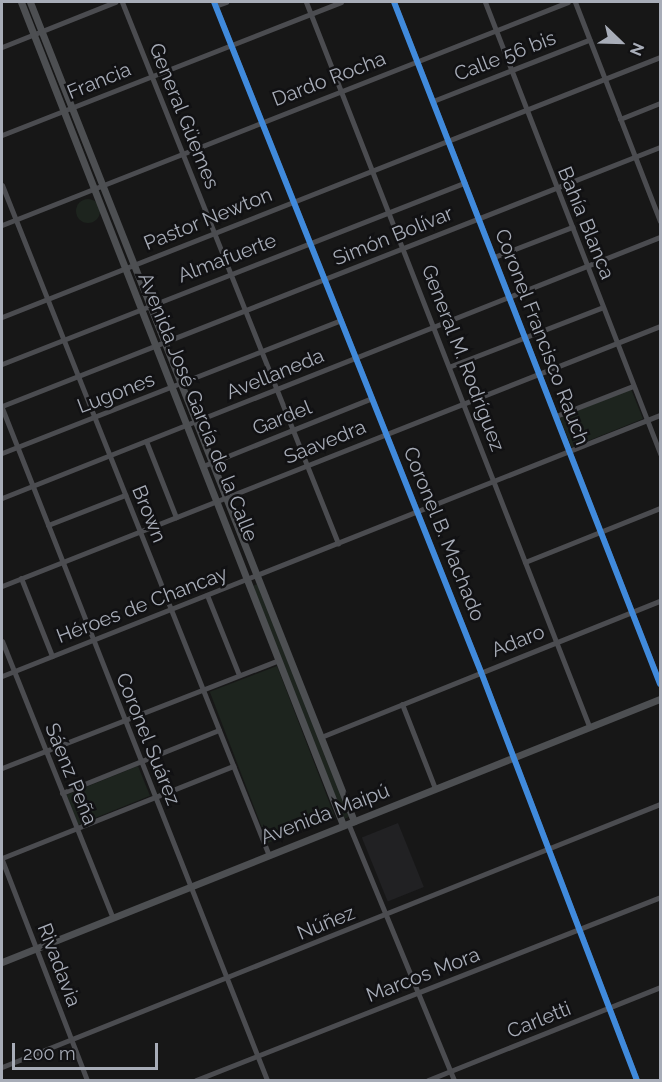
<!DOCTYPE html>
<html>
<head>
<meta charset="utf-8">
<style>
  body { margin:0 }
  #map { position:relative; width:662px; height:1082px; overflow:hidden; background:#171717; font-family:Raleway,sans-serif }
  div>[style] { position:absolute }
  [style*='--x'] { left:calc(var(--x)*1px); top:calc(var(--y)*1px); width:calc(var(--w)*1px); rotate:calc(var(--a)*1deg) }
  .built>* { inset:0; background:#212123; transform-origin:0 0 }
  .green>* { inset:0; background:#1d241e; transform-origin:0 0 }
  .round { border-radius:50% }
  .minor>* { height:5px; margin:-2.5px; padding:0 2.5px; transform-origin:2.5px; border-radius:2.5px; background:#4b4c50 }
  .major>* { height:7px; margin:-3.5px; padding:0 3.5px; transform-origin:3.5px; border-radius:3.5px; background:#4d4f52 }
  .cycleway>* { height:6px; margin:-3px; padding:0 3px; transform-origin:3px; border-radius:3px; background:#408adc }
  span { translate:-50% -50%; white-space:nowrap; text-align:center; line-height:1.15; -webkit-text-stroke:5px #111113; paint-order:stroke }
  .street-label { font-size:20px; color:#a8adb8 }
  .frame { position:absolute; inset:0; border:3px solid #a8adb8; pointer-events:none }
  .north { position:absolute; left:590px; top:12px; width:60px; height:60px; -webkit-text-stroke:4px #111113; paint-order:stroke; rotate:113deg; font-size:16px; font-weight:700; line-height:24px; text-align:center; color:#a8adb8 }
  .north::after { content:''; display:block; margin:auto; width:21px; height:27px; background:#a8adb8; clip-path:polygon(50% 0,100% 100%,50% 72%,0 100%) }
  .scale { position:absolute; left:12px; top:1043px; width:146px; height:27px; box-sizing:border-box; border:3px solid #a8adb8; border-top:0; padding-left:8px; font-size:18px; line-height:21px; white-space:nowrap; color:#a8adb8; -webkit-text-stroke:4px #111113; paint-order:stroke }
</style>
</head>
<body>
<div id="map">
  <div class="built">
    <i style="left:398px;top:823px;width:69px;height:39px;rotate:68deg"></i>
  </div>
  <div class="green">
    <i class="round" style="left:76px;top:199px;width:24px;height:24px"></i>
    <i style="left:631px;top:389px;width:32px;height:77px;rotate:68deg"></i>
    <i style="clip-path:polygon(257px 584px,349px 817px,344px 819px,253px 586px)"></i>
    <i style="left:277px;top:666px;width:162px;height:72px;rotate:69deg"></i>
    <i style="left:138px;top:766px;width:32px;height:78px;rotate:68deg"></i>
  </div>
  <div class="minor">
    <i style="--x:122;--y:2;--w:583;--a:68.24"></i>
    <i style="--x:214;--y:2;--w:721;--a:68.27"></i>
    <i style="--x:481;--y:672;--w:437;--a:69.1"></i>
    <i style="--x:306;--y:2;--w:777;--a:68.65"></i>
    <i style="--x:394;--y:2;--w:732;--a:68.69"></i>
    <i style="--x:485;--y:2;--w:485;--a:68.8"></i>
    <i style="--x:575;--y:2;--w:235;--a:68.8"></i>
    <i style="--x:215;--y:6;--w:12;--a:-20"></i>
    <i style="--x:2;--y:47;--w:122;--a:-21.7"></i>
    <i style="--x:433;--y:101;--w:168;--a:-21.4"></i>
    <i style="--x:620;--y:119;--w:43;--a:-21.8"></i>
    <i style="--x:2;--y:135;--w:364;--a:-21.4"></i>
    <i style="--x:2;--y:185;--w:719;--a:68.29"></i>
    <i style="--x:2;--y:225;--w:608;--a:-21.5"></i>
    <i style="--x:494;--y:257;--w:84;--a:-21"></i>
    <i style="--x:2;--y:317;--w:708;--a:-21.56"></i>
    <i style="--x:2;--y:364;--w:497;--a:-21.4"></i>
    <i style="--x:451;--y:366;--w:163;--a:-21.2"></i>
    <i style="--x:2;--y:406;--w:707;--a:-21.49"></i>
    <i style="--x:2;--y:408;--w:722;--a:68.48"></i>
    <i style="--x:556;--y:416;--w:83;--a:-21.3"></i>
    <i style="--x:146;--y:441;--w:82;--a:68.5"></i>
    <i style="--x:2;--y:453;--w:364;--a:-21.4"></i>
    <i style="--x:203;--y:466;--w:182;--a:-21.9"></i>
    <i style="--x:2;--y:498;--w:708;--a:-21.64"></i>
    <i style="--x:48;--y:525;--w:83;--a:-21.3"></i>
    <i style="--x:525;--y:562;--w:145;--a:-21.8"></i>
    <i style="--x:21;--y:578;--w:84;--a:68.3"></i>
    <i style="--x:2;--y:586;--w:708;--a:-21.56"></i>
    <i style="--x:207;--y:595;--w:86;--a:68.2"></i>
    <i style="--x:2;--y:641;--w:298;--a:68.2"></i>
    <i style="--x:2;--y:676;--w:708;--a:-21.64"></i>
    <i style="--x:402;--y:704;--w:90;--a:68.6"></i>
    <i style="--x:321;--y:737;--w:365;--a:-21.9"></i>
    <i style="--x:2;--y:768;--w:297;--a:-21.3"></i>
    <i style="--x:62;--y:793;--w:169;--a:-21.9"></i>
    <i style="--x:348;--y:823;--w:278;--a:67.6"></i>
    <i style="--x:2;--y:858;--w:249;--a:-21.7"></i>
    <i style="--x:2;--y:860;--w:236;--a:68.9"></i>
    <i style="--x:2;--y:1067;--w:709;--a:-21.79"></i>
    <i style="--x:196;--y:1080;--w:499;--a:-21.5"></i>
    <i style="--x:428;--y:1080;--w:250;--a:-21.8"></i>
  </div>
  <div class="major">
    <i style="--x:21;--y:2;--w:884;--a:68.63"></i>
    <i style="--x:30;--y:2;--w:881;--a:68.42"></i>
    <i style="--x:2;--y:962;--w:709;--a:-21.79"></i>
  </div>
  <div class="cycleway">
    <i style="--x:214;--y:2;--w:721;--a:68.27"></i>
    <i style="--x:481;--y:672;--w:437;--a:69.1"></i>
    <i style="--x:394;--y:2;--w:732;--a:68.69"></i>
  </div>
  <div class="street-label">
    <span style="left:505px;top:56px;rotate:-21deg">Calle 56 bis</span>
    <span style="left:329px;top:79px;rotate:-21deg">Dardo Rocha</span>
    <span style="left:99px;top:81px;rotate:-22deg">Francia</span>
    <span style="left:184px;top:116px;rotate:68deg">General Güemes</span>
    <span style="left:208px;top:219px;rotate:-22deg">Pastor Newton</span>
    <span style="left:586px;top:223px;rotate:68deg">Bahía Blanca</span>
    <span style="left:393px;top:236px;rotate:-22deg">Simón Bolívar</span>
    <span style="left:227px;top:258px;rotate:-21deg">Almafuerte</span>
    <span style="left:542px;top:337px;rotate:69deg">Coronel Francisco Rauch</span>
    <span style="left:463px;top:358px;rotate:69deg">General M. Rodríguez</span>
    <span style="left:275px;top:374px;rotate:-22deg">Avellaneda</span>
    <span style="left:116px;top:393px;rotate:-21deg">Lugones</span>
    <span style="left:198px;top:407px;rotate:68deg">Avenida José García de la Calle</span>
    <span style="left:282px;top:418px;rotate:-22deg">Gardel</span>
    <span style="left:325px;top:442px;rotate:-22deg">Saavedra</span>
    <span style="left:149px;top:514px;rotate:68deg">Brown</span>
    <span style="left:444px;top:534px;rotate:68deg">Coronel B. Machado</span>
    <span style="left:142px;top:605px;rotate:-21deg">Héroes de Chancay</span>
    <span style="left:518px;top:641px;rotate:-22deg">Adaro</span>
    <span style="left:148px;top:739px;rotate:68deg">Coronel Suárez</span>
    <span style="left:71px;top:774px;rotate:68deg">Sáenz Peña</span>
    <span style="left:325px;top:814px;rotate:-21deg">Avenida Maipú</span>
    <span style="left:326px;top:923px;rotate:-22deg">Núñez</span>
    <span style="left:59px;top:965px;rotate:69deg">Rivadavia</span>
    <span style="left:423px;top:975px;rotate:-21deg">Marcos Mora</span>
    <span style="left:539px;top:1020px;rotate:-22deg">Carletti</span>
  </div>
  <div class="frame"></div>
  <div class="north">N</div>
  <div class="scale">200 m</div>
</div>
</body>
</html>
